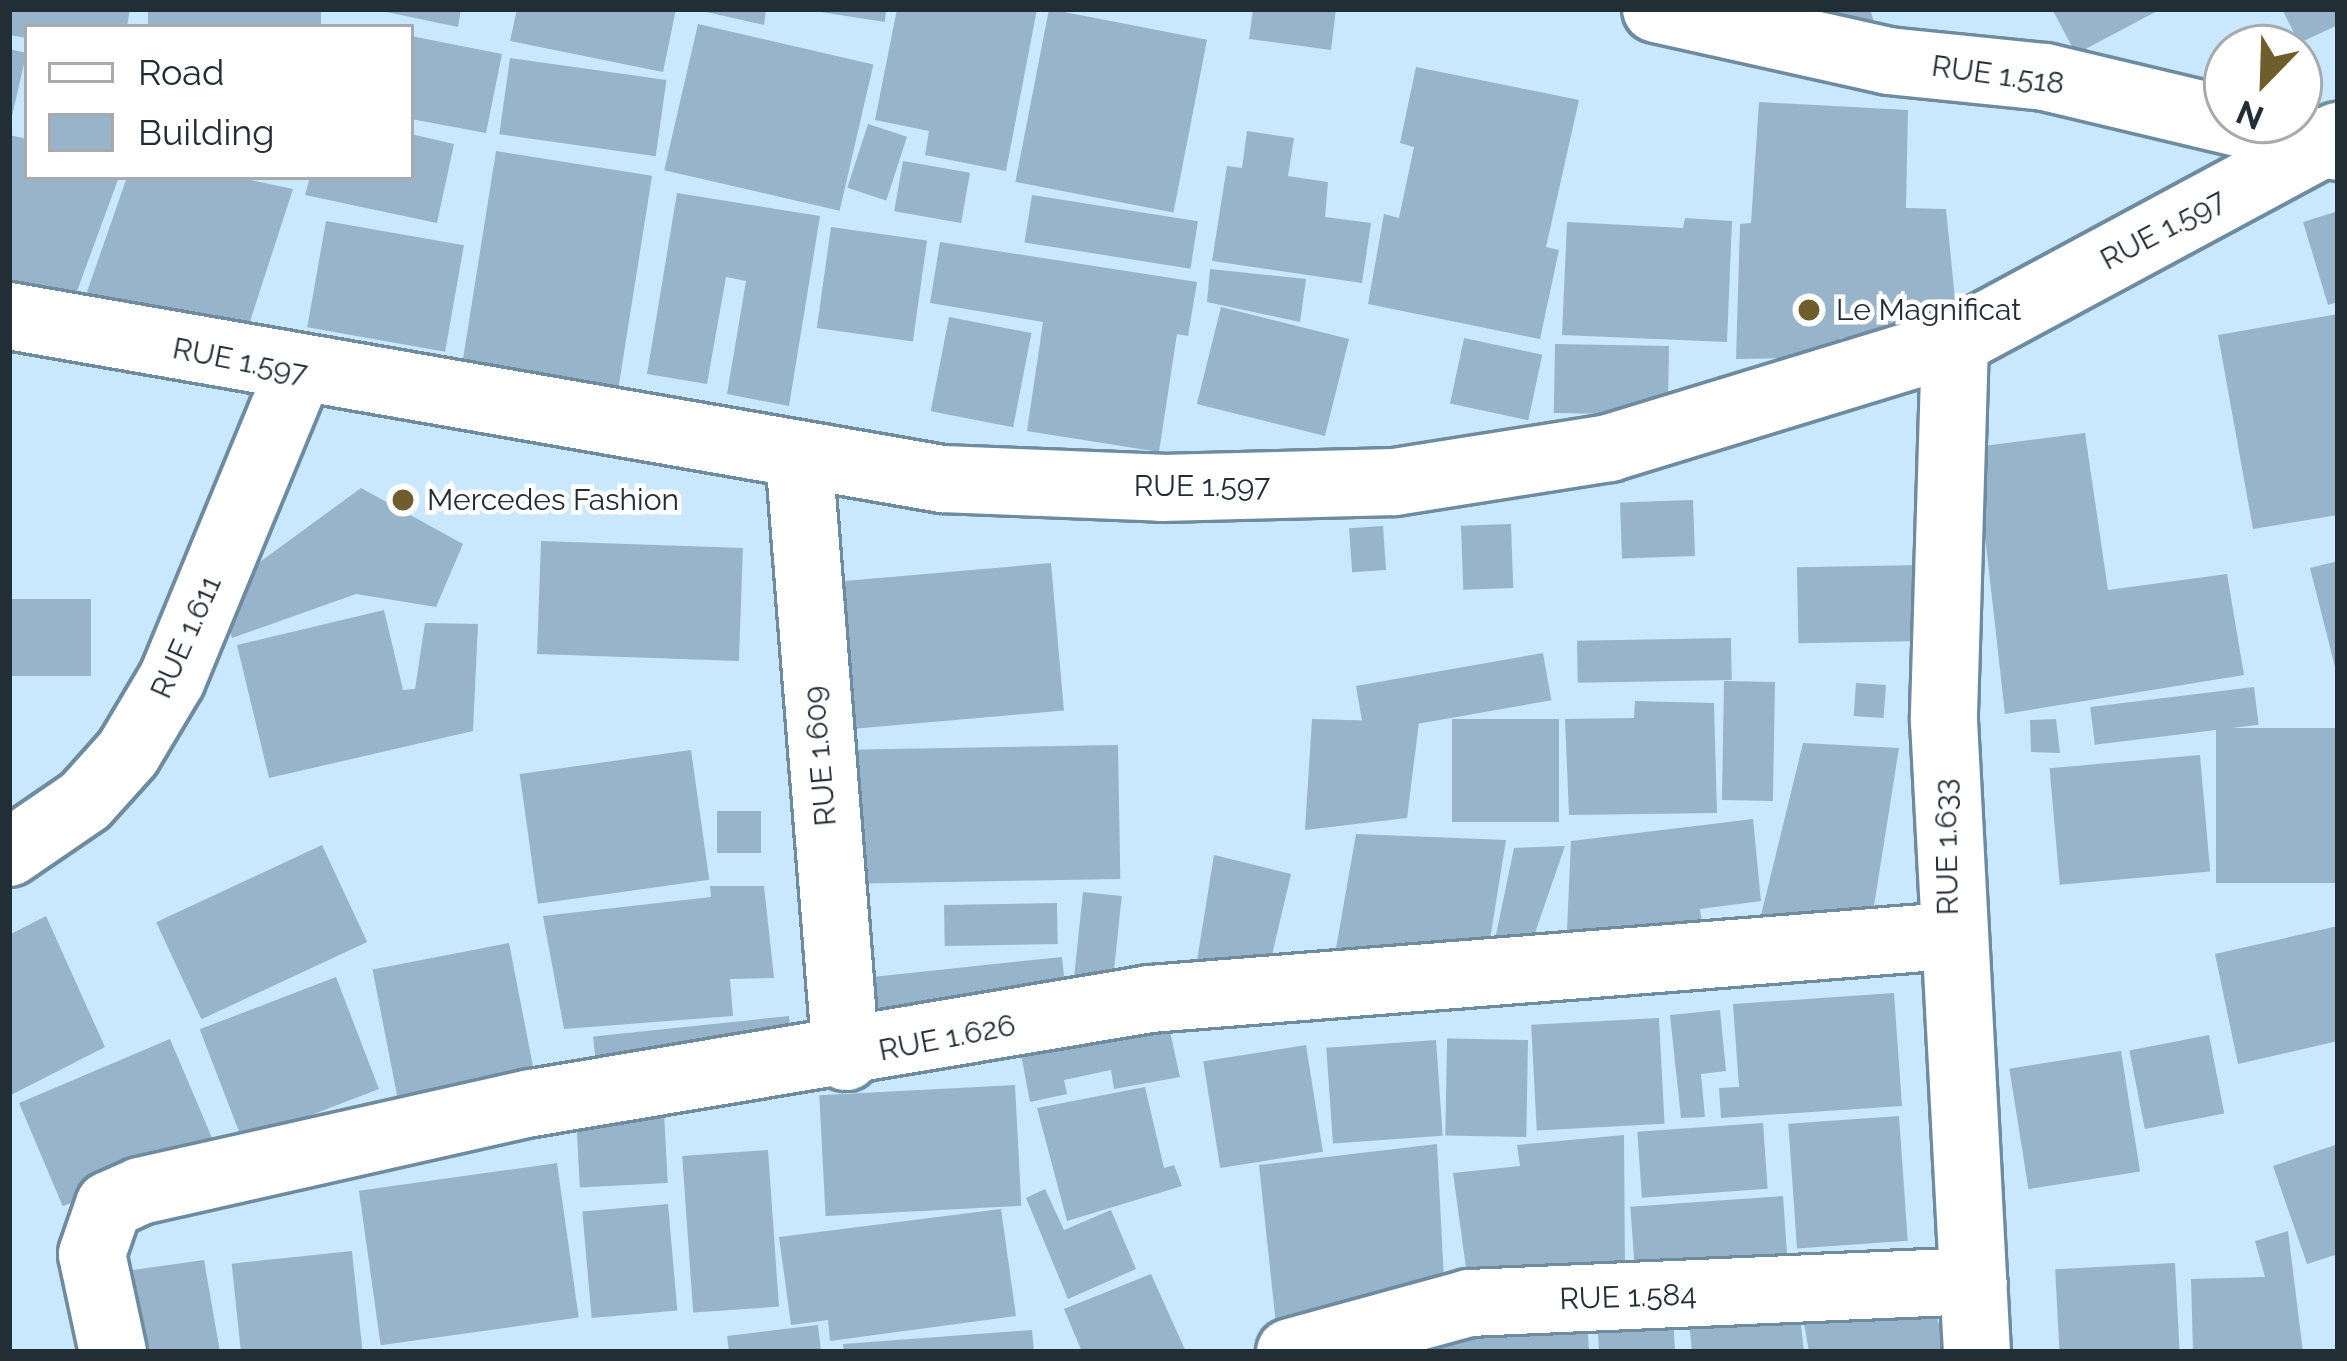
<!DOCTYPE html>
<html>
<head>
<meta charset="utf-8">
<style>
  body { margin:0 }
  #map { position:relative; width:2347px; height:1361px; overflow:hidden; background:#c9e8fe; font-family:Raleway,sans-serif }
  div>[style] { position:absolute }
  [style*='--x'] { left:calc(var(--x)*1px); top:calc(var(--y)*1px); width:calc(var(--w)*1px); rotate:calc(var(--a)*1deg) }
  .building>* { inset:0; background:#97b4ca; transform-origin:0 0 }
  .roads { filter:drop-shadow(3px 0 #6e8b9f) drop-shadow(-3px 0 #6e8b9f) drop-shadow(0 3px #6e8b9f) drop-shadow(0 -3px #6e8b9f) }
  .minor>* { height:66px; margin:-33px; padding:0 33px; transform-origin:33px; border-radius:33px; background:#fff }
  .dots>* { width:33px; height:33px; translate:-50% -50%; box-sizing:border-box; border:6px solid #fff; border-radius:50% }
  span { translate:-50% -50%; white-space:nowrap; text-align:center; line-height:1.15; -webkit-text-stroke:9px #fff; paint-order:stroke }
  .street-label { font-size:30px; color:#222e36 }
  .poi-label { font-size:30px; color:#222e36 }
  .left { translate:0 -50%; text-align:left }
  .frame { position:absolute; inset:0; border:12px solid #222e36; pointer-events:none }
  .legend { position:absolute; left:24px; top:24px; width:390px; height:156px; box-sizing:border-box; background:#fff; border:3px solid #a7abaf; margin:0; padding:15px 21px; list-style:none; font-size:36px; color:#222e36 }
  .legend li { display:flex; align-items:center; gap:24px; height:60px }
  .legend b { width:60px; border:3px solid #a7abaf }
  .north { position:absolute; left:2203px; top:24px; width:120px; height:120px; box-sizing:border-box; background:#fff; border:3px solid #a7abaf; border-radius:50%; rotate:203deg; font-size:33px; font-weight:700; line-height:48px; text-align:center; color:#222e36 }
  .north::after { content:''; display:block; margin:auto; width:42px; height:54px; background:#6f5d2b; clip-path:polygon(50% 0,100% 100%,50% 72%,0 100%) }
</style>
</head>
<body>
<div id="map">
  <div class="building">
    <i style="clip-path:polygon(9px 9px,130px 9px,127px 27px,27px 27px,27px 38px,9px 35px)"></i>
    <i style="left:148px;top:9px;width:173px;height:18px"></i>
    <i style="clip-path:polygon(372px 9px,461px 9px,458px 27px)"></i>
    <i style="clip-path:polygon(517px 9px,676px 9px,663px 72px,510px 41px)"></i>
    <i style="clip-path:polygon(702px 9px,766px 9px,764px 25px,702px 11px)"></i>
    <i style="clip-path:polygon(801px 9px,886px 9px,885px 22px)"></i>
    <i style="clip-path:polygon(897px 9px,1037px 9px,1006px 171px,925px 155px,929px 131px,875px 120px)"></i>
    <i style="left:1049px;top:9px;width:161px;height:176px;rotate:11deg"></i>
    <i style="clip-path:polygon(1253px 9px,1336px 9px,1331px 50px,1249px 39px)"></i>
    <i style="clip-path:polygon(1759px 9px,1870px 9px,1875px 25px)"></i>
    <i style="clip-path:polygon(2052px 9px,2161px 9px,2076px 54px)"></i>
    <i style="clip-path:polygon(2282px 9px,2338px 9px,2338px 25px,2299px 43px)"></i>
    <i style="left:698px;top:24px;width:180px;height:150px;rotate:13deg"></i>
    <i style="clip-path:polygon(411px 36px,502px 54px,486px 133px,411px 119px)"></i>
    <i style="left:9px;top:49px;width:18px;height:71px;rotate:13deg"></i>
    <i style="left:510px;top:58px;width:158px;height:77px;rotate:8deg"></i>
    <i style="clip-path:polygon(1416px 67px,1579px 100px,1546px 247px,1559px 250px,1540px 339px,1368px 304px,1384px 214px,1399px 218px,1414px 147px,1400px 143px)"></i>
    <i style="clip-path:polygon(1759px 102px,1908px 110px,1906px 208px,1946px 209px,1958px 329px,1840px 338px,1840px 357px,1736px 359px,1740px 224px,1751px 223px)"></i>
    <i style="left:868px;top:124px;width:41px;height:67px;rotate:18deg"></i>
    <i style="clip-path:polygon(1247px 131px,1294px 138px,1288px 176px,1328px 182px,1325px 217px,1371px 223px,1362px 283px,1212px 261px,1227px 166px,1242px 168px)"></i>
    <i style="clip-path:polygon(411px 134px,454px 144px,437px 223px,305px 195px,310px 177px,411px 177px)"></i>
    <i style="clip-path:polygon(9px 135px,27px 139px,27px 177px,119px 177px,69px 313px,9px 301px)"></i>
    <i style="left:496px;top:151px;width:158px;height:217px;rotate:9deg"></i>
    <i style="left:903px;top:161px;width:68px;height:51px;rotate:10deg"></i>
    <i style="clip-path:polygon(127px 177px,237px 177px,293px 189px,243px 343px,80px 312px)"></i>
    <i style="clip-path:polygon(677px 193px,820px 216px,789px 406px,727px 394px,746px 281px,726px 277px,707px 384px,647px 374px)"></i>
    <i style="left:1032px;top:195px;width:168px;height:48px;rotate:9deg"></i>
    <i style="clip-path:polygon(2338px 211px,2338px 302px,2328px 305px,2303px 222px)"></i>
    <i style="clip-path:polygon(1685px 218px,1732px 221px,1727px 342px,1562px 335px,1567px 222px,1683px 228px)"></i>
    <i style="left:326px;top:221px;width:140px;height:108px;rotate:10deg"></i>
    <i style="left:831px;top:227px;width:97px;height:102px;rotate:8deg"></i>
    <i style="clip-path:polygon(940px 242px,1197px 282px,1188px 336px,1177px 334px,1159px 452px,1027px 431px,1043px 322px,930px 303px)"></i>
    <i style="clip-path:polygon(1210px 269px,1306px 279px,1300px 322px,1207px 302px)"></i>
    <i style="left:1221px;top:307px;width:132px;height:100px;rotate:14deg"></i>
    <i style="clip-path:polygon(2338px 314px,2338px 515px,2253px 529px,2218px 335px)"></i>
    <i style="left:949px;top:317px;width:84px;height:96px;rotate:11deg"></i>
    <i style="left:1464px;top:338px;width:80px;height:67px;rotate:12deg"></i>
    <i style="left:1555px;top:344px;width:114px;height:69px;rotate:1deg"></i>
    <i style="clip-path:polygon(2085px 433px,2108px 590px,2227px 574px,2244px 675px,2005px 714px,1975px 447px)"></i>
    <i style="clip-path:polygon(361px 488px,463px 544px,436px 607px,356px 594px,232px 638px,219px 592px)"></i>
    <i style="left:1693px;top:500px;width:56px;height:73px;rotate:88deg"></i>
    <i style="left:1511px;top:524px;width:64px;height:50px;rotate:88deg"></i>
    <i style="left:1383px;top:526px;width:44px;height:34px;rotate:86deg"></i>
    <i style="left:541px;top:541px;width:202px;height:113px;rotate:2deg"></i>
    <i style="clip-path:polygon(2338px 561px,2338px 671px,2336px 671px,2310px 568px)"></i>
    <i style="left:1051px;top:563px;width:148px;height:219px;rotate:85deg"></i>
    <i style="left:1922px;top:565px;width:76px;height:125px;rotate:89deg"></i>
    <i style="left:9px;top:599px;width:82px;height:77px"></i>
    <i style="clip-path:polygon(384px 610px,403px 690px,415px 689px,425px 623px,478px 624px,473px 731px,269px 778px,237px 645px)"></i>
    <i style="left:1731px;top:638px;width:42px;height:154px;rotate:89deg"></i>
    <i style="left:1543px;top:653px;width:48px;height:190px;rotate:80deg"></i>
    <i style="left:1775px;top:682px;width:119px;height:51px;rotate:91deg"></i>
    <i style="left:1856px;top:683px;width:30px;height:33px;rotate:4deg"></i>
    <i style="left:2254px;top:687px;width:38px;height:165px;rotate:83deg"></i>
    <i style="clip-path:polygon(1635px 701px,1714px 703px,1717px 813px,1569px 815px,1565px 719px,1634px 718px)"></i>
    <i style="clip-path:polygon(1312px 719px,1419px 722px,1407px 818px,1305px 830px)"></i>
    <i style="left:1559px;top:719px;width:103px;height:107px;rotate:90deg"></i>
    <i style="clip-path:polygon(2056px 719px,2060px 753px,2031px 752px,2030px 720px)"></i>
    <i style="left:2338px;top:728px;width:155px;height:122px;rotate:90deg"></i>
    <i style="clip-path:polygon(1803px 743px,1899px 748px,1870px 931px,1756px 936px)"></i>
    <i style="left:1118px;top:745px;width:134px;height:285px;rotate:89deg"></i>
    <i style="left:691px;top:750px;width:131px;height:173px;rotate:82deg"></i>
    <i style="left:2200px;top:755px;width:117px;height:151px;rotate:85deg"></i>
    <i style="left:761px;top:811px;width:42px;height:44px;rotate:90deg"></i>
    <i style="clip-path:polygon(1753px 819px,1761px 901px,1700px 909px,1704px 938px,1566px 952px,1571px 841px)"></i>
    <i style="clip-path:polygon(1356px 834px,1506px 840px,1488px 952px,1335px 954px)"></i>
    <i style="left:322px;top:845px;width:107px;height:183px;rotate:65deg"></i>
    <i style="clip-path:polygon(1565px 846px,1527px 956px,1492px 954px,1514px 848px)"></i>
    <i style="clip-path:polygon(1214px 855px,1291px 874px,1269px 968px,1195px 973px)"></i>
    <i style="clip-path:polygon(710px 886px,764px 886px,774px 978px,730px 979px,733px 1016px,564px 1029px,543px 916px,711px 897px)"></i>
    <i style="left:1083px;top:892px;width:39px;height:108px;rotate:6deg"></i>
    <i style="left:1057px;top:903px;width:41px;height:113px;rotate:89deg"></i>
    <i style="clip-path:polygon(46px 916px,105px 1047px,9px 1096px,9px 935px)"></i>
    <i style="clip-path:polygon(2338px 926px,2338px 1041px,2238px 1064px,2215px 954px)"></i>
    <i style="left:509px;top:943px;width:133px;height:139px;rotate:79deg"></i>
    <i style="left:1062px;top:957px;width:55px;height:219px;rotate:84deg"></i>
    <i style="left:336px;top:977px;width:120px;height:146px;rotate:69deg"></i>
    <i style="clip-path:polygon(1894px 993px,1902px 1106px,1721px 1118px,1719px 1088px,1739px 1087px,1733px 1004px)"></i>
    <i style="clip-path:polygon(1164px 1004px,1180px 1077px,1114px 1089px,1111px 1070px,1064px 1080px,1067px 1094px,1030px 1102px,1017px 1033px)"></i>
    <i style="clip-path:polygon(1720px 1010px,1726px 1071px,1701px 1074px,1705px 1117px,1681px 1118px,1670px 1015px)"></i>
    <i style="left:789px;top:1016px;width:41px;height:197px;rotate:84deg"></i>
    <i style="left:1659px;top:1018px;width:106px;height:128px;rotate:87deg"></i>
    <i style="left:2209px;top:1035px;width:80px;height:81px;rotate:79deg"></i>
    <i style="left:170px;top:1039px;width:112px;height:164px;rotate:67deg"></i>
    <i style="left:1436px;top:1040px;width:96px;height:110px;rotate:86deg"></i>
    <i style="left:1528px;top:1040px;width:97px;height:81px;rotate:91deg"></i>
    <i style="left:1306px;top:1045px;width:108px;height:104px;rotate:81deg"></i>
    <i style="left:2121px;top:1051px;width:122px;height:113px;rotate:81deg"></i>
    <i style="left:1015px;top:1085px;width:121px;height:196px;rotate:87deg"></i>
    <i style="clip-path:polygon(1145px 1087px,1164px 1168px,1174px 1165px,1182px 1186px,1067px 1221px,1037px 1108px)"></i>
    <i style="left:664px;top:1112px;width:71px;height:88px;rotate:87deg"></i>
    <i style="left:1899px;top:1116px;width:125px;height:111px;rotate:86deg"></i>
    <i style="left:1763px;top:1123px;width:66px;height:126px;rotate:86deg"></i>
    <i style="clip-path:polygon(1624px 1135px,1625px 1271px,1469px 1290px,1453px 1173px,1520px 1166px,1517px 1145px)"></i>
    <i style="clip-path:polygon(1437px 1144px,1445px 1299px,1277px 1334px,1259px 1165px)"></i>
    <i style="clip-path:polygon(2338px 1144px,2338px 1254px,2307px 1264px,2273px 1166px)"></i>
    <i style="left:768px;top:1150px;width:157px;height:86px;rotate:86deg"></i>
    <i style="left:557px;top:1163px;width:156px;height:200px;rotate:82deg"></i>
    <i style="clip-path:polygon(1045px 1189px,1064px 1230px,1111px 1210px,1136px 1269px,1068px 1299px,1026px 1198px)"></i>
    <i style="left:1783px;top:1196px;width:89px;height:153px;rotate:86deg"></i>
    <i style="left:668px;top:1204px;width:107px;height:86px;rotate:85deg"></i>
    <i style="clip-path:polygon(1001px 1209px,1016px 1316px,830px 1341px,828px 1320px,791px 1325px,779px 1237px)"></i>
    <i style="clip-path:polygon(2288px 1231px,2303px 1352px,2193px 1352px,2191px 1279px,2265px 1277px,2255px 1241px)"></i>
    <i style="left:352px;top:1251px;width:102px;height:121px;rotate:84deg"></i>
    <i style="clip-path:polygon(204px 1260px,220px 1352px,147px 1352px,133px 1270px)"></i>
    <i style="left:2175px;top:1263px;width:89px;height:120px;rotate:87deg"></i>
    <i style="clip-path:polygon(1151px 1274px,1186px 1352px,1082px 1352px,1064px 1309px)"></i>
    <i style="clip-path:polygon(1798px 1299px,1804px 1352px,1692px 1352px,1688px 1310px)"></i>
    <i style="clip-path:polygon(1801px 1305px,1934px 1308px,1947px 1352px,1809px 1352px)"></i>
    <i style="left:1673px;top:1313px;width:39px;height:76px;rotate:87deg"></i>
    <i style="left:1587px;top:1320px;width:32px;height:166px;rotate:86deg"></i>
    <i style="clip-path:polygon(818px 1325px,821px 1352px,729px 1352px,727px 1336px)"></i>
    <i style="clip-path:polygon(1032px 1330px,1034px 1352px,844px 1352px,843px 1344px)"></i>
  </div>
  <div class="roads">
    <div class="minor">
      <i style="--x:1656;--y:9;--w:238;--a:12.6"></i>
      <i style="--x:1888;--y:61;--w:158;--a:5.8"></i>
      <i style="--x:2045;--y:77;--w:301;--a:13.4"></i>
      <i style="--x:9;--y:316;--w:947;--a:9.91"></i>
      <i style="--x:942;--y:479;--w:220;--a:2.3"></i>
      <i style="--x:1162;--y:488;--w:233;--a:-1.5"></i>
      <i style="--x:1395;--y:482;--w:217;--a:-9"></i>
      <i style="--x:1609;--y:448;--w:362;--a:-17"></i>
      <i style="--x:1955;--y:342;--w:435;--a:-28.3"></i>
      <i style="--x:1955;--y:342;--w:379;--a:91.7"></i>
      <i style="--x:1944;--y:721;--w:632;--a:87.01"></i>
      <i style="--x:799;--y:455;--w:604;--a:85.54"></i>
      <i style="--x:9;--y:853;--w:92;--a:-34.4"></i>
      <i style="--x:85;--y:801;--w:64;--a:-48.1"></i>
      <i style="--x:128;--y:753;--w:86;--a:-59.3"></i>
      <i style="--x:172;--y:679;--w:331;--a:-67.6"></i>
      <i style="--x:113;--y:1352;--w:100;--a:-102.1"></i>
      <i style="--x:92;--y:1254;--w:52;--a:-70.9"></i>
      <i style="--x:109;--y:1205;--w:34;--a:-24"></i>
      <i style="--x:140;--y:1191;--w:402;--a:-12.7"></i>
      <i style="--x:532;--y:1103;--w:627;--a:-9.55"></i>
      <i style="--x:1150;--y:999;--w:801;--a:-4.51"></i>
      <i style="--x:1290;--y:1352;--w:186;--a:-15.3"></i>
      <i style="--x:1469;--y:1303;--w:505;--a:-2.49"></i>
    </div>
  </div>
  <div class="dots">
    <i style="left:1809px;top:310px;background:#6f5d2b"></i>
    <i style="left:403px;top:500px;background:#6f5d2b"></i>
  </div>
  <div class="street-label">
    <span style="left:1998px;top:75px;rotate:8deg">RUE 1.518</span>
    <span style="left:2163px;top:230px;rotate:-28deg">RUE 1.597</span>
    <span style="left:240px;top:361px;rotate:11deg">RUE 1.597</span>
    <span style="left:1202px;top:486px">RUE 1.597</span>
    <span style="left:186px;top:637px;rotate:-66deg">RUE 1.611</span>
    <span style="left:820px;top:756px;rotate:-95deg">RUE 1.609</span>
    <span style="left:1947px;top:847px;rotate:-91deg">RUE 1.633</span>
    <span style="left:947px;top:1038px;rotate:-11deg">RUE 1.626</span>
    <span style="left:1628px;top:1297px;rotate:-2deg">RUE 1.584</span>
  </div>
  <div class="poi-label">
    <span class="left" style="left:1836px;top:310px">Le Magnificat</span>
    <span class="left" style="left:427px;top:500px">Mercedes Fashion</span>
  </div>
  <div class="frame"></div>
  <ul class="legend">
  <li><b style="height:15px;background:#fff"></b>Road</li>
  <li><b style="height:33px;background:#97b4ca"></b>Building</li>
  </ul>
  <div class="north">N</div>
</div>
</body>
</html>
